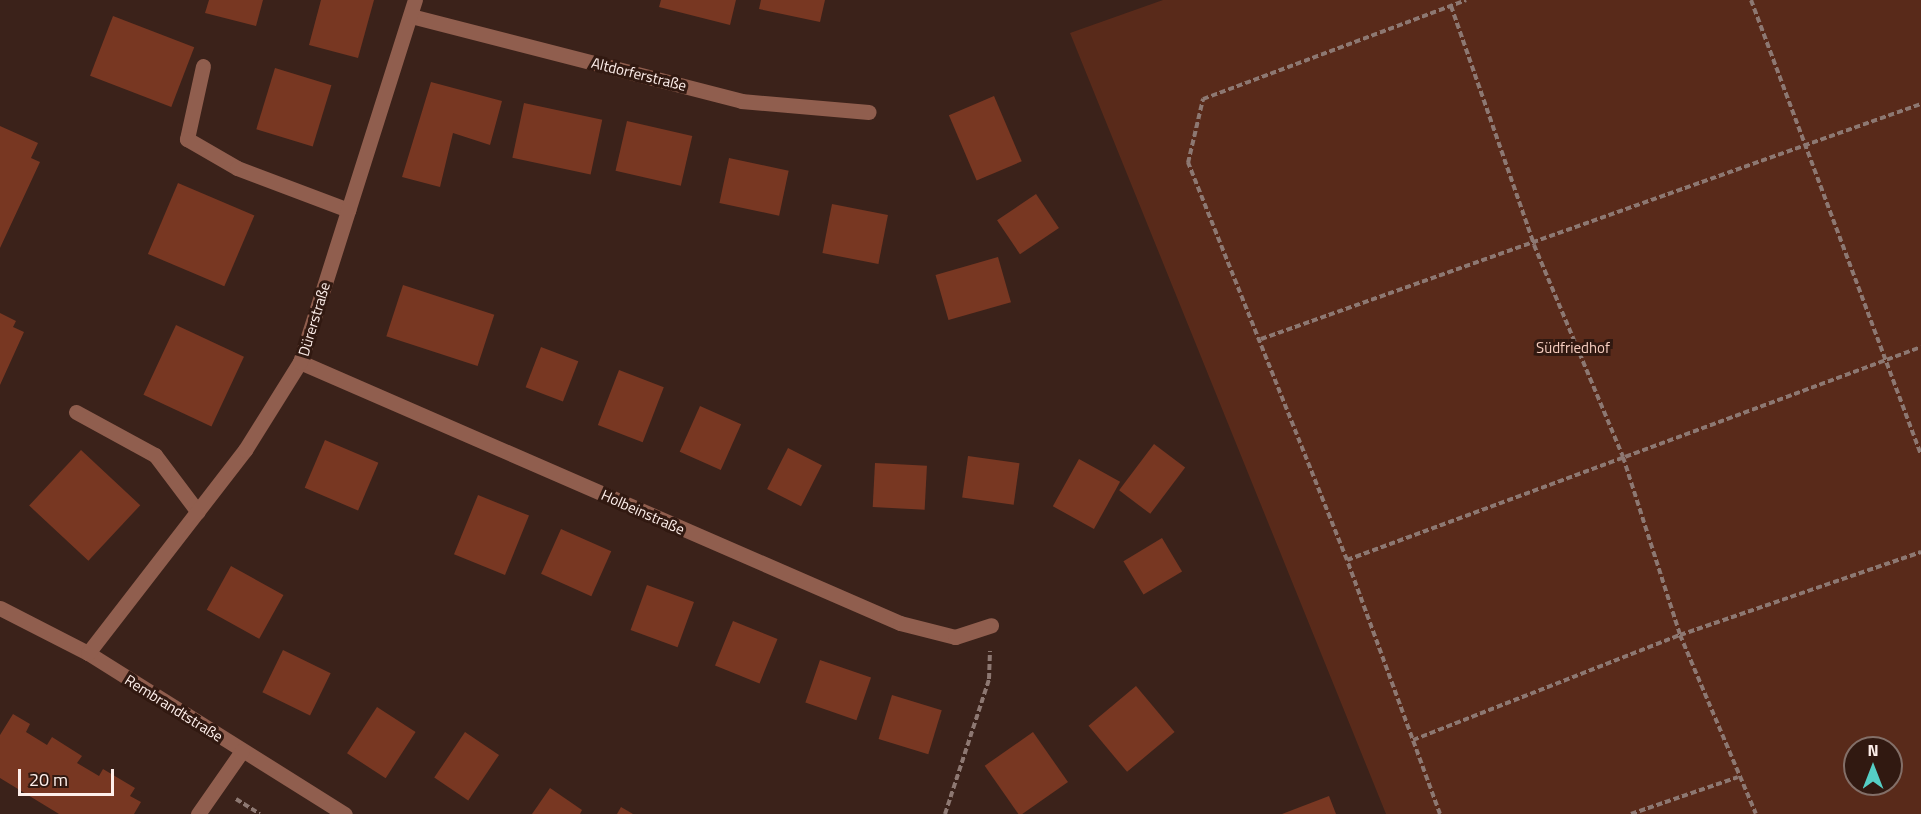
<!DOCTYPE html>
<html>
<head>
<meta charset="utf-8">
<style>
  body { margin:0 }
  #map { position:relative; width:1921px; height:814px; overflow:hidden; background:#3b221a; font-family:"Titillium Web",sans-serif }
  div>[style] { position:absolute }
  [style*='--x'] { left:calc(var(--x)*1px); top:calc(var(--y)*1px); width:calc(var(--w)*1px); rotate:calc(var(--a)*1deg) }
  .green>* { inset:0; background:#592a1a }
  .building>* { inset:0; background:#783722; transform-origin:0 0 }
  .path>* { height:4px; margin-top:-2px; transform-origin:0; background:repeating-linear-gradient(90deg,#8d7872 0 6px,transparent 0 9px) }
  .lane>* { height:15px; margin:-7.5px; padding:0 7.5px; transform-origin:7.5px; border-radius:7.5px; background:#905e4e }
  .street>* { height:15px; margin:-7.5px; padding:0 7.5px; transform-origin:7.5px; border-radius:7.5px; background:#905e4e }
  span { translate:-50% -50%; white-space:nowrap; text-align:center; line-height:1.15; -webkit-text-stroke:6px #311911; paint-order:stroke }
  .street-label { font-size:15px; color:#feefeb }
  .park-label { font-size:15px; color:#f6cdbf }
  .north { position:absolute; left:1843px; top:736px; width:60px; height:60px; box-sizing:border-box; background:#311911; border:2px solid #836f68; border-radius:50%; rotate:0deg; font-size:16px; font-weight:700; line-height:24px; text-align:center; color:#feefeb }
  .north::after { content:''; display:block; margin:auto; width:21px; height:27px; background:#55cec5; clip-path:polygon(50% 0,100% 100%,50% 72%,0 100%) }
  .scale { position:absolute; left:18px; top:769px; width:96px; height:27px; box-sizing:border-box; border:3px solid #feefeb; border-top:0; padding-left:8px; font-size:18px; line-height:21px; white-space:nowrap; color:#feefeb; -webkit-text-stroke:4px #311911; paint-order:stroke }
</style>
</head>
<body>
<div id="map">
  <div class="green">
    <i style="clip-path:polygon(evenodd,1163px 0,1921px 0,1921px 814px,1386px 814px,1070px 33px,1163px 0,1855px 748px,1891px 748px,1891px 784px,1855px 784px,1855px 748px)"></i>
  </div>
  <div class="building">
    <i style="clip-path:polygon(209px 0,263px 0,256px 26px,205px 13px)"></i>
    <i style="clip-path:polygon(321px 0,374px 0,358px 58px,309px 45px)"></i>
    <i style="clip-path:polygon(661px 0,736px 0,730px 25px,659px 7px)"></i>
    <i style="clip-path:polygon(761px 0,825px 0,820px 22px,759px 9px)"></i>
    <i style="left:113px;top:16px;width:87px;height:64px;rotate:21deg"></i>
    <i style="left:275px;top:68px;width:59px;height:64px;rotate:17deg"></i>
    <i style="clip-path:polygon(431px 82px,502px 101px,490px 145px,453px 133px,440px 187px,402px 177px)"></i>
    <i style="left:994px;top:96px;width:71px;height:49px;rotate:67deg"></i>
    <i style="left:524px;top:103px;width:80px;height:56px;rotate:12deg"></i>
    <i style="left:627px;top:121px;width:67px;height:51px;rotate:13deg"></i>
    <i style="clip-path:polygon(0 126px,38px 143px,31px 158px,40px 162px,0 248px)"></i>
    <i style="left:729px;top:158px;width:61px;height:46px;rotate:12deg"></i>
    <i style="left:178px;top:183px;width:83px;height:77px;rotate:23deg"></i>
    <i style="left:1036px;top:194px;width:41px;height:47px;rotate:56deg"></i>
    <i style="left:832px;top:204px;width:57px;height:50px;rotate:11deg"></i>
    <i style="left:998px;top:257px;width:47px;height:65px;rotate:74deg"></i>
    <i style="left:403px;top:285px;width:96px;height:54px;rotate:18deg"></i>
    <i style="clip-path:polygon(0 313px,16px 321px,13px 327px,24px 332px,0 385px)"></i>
    <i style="left:176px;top:325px;width:75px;height:77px;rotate:25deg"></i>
    <i style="left:541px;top:347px;width:40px;height:43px;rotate:21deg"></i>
    <i style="left:619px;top:370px;width:48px;height:59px;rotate:21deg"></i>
    <i style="left:700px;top:406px;width:45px;height:50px;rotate:24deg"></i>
    <i style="left:325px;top:440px;width:58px;height:52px;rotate:23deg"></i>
    <i style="left:1154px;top:444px;width:39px;height:58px;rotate:37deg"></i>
    <i style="left:788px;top:448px;width:38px;height:46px;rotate:27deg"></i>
    <i style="left:81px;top:450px;width:81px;height:76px;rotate:43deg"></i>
    <i style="left:968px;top:456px;width:52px;height:42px;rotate:8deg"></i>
    <i style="left:1079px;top:459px;width:47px;height:54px;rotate:29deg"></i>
    <i style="left:875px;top:463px;width:52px;height:44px;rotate:3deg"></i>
    <i style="left:478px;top:495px;width:55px;height:64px;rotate:22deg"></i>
    <i style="left:561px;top:529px;width:55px;height:49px;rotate:24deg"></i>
    <i style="left:1162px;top:538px;width:39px;height:45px;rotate:59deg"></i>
    <i style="left:231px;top:566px;width:60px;height:50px;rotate:29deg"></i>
    <i style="left:647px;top:585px;width:50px;height:48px;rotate:20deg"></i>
    <i style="left:733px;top:621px;width:48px;height:48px;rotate:22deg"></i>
    <i style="left:283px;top:650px;width:53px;height:47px;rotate:26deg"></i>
    <i style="left:820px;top:660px;width:54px;height:45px;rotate:19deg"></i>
    <i style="left:1136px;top:686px;width:60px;height:62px;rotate:50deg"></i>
    <i style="left:892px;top:695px;width:52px;height:46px;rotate:17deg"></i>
    <i style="left:377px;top:707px;width:46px;height:55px;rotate:33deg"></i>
    <i style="clip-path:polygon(13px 714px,30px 724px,26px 732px,47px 745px,52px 737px,82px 756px,77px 763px,99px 776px,103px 769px,135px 788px,130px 796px,141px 802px,134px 814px,59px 814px,0 778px,0 735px)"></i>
    <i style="left:465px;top:732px;width:41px;height:55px;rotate:34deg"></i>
    <i style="left:1033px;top:732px;width:61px;height:59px;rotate:55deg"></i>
    <i style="clip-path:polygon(550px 788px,582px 810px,580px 814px,532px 814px)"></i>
    <i style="clip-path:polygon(1329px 796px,1336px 814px,1282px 814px)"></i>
    <i style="clip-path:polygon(621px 807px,633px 814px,617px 814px)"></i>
  </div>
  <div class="path">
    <i style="--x:1751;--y:0;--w:485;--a:69.5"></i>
    <i style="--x:1451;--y:6;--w:253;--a:70.8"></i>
    <i style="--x:1534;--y:245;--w:230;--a:67.2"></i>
    <i style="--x:1623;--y:457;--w:187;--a:72.2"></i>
    <i style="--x:1680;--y:635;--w:194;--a:67"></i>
    <i style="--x:1261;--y:339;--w:701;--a:-19.6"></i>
    <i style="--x:1347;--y:560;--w:612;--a:-20.36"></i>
    <i style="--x:1413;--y:740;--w:287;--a:-21.5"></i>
    <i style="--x:1680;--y:635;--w:255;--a:-19"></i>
    <i style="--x:236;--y:799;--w:28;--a:32"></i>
    <i style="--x:945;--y:814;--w:142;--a:-71.9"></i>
    <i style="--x:989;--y:679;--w:28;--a:-88"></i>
    <i style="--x:1440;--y:814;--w:270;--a:-110.1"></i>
    <i style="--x:1347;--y:560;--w:428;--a:-111.8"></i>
    <i style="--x:1188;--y:163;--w:66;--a:-76.8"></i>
    <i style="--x:1203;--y:99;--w:281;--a:-20.6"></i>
    <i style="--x:1631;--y:814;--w:113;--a:-19.1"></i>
  </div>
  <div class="lane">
    <i style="--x:203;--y:66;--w:75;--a:102.4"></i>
    <i style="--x:187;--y:139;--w:58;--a:30.1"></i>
    <i style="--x:237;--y:168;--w:119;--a:20.7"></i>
    <i style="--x:76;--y:412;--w:90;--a:28.6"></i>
    <i style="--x:155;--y:455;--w:71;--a:53"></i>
  </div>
  <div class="street">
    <i style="--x:411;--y:16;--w:341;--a:14.4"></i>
    <i style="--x:741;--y:101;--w:128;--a:4.9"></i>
    <i style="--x:300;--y:362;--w:654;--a:23.51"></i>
    <i style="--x:900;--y:623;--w:57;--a:14.3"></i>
    <i style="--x:955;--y:637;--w:38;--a:-18"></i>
    <i style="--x:0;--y:608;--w:99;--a:27.1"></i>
    <i style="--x:88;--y:653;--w:303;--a:32.1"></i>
    <i style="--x:88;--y:653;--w:257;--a:-52.3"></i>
    <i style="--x:245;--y:450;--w:104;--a:-58"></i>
    <i style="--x:300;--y:362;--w:380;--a:-72.4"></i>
    <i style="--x:198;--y:814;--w:77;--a:-55.1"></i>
  </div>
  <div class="street-label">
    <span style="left:639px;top:74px;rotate:14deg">Altdorferstraße</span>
    <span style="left:314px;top:319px;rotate:-73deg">Dürerstraße</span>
    <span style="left:643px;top:512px;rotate:24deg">Holbeinstraße</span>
    <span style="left:174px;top:708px;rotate:32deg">Rembrandtstraße</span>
  </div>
  <div class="park-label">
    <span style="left:1573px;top:348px">Südfriedhof</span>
  </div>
  <div class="north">N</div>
  <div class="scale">20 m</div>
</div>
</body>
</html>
